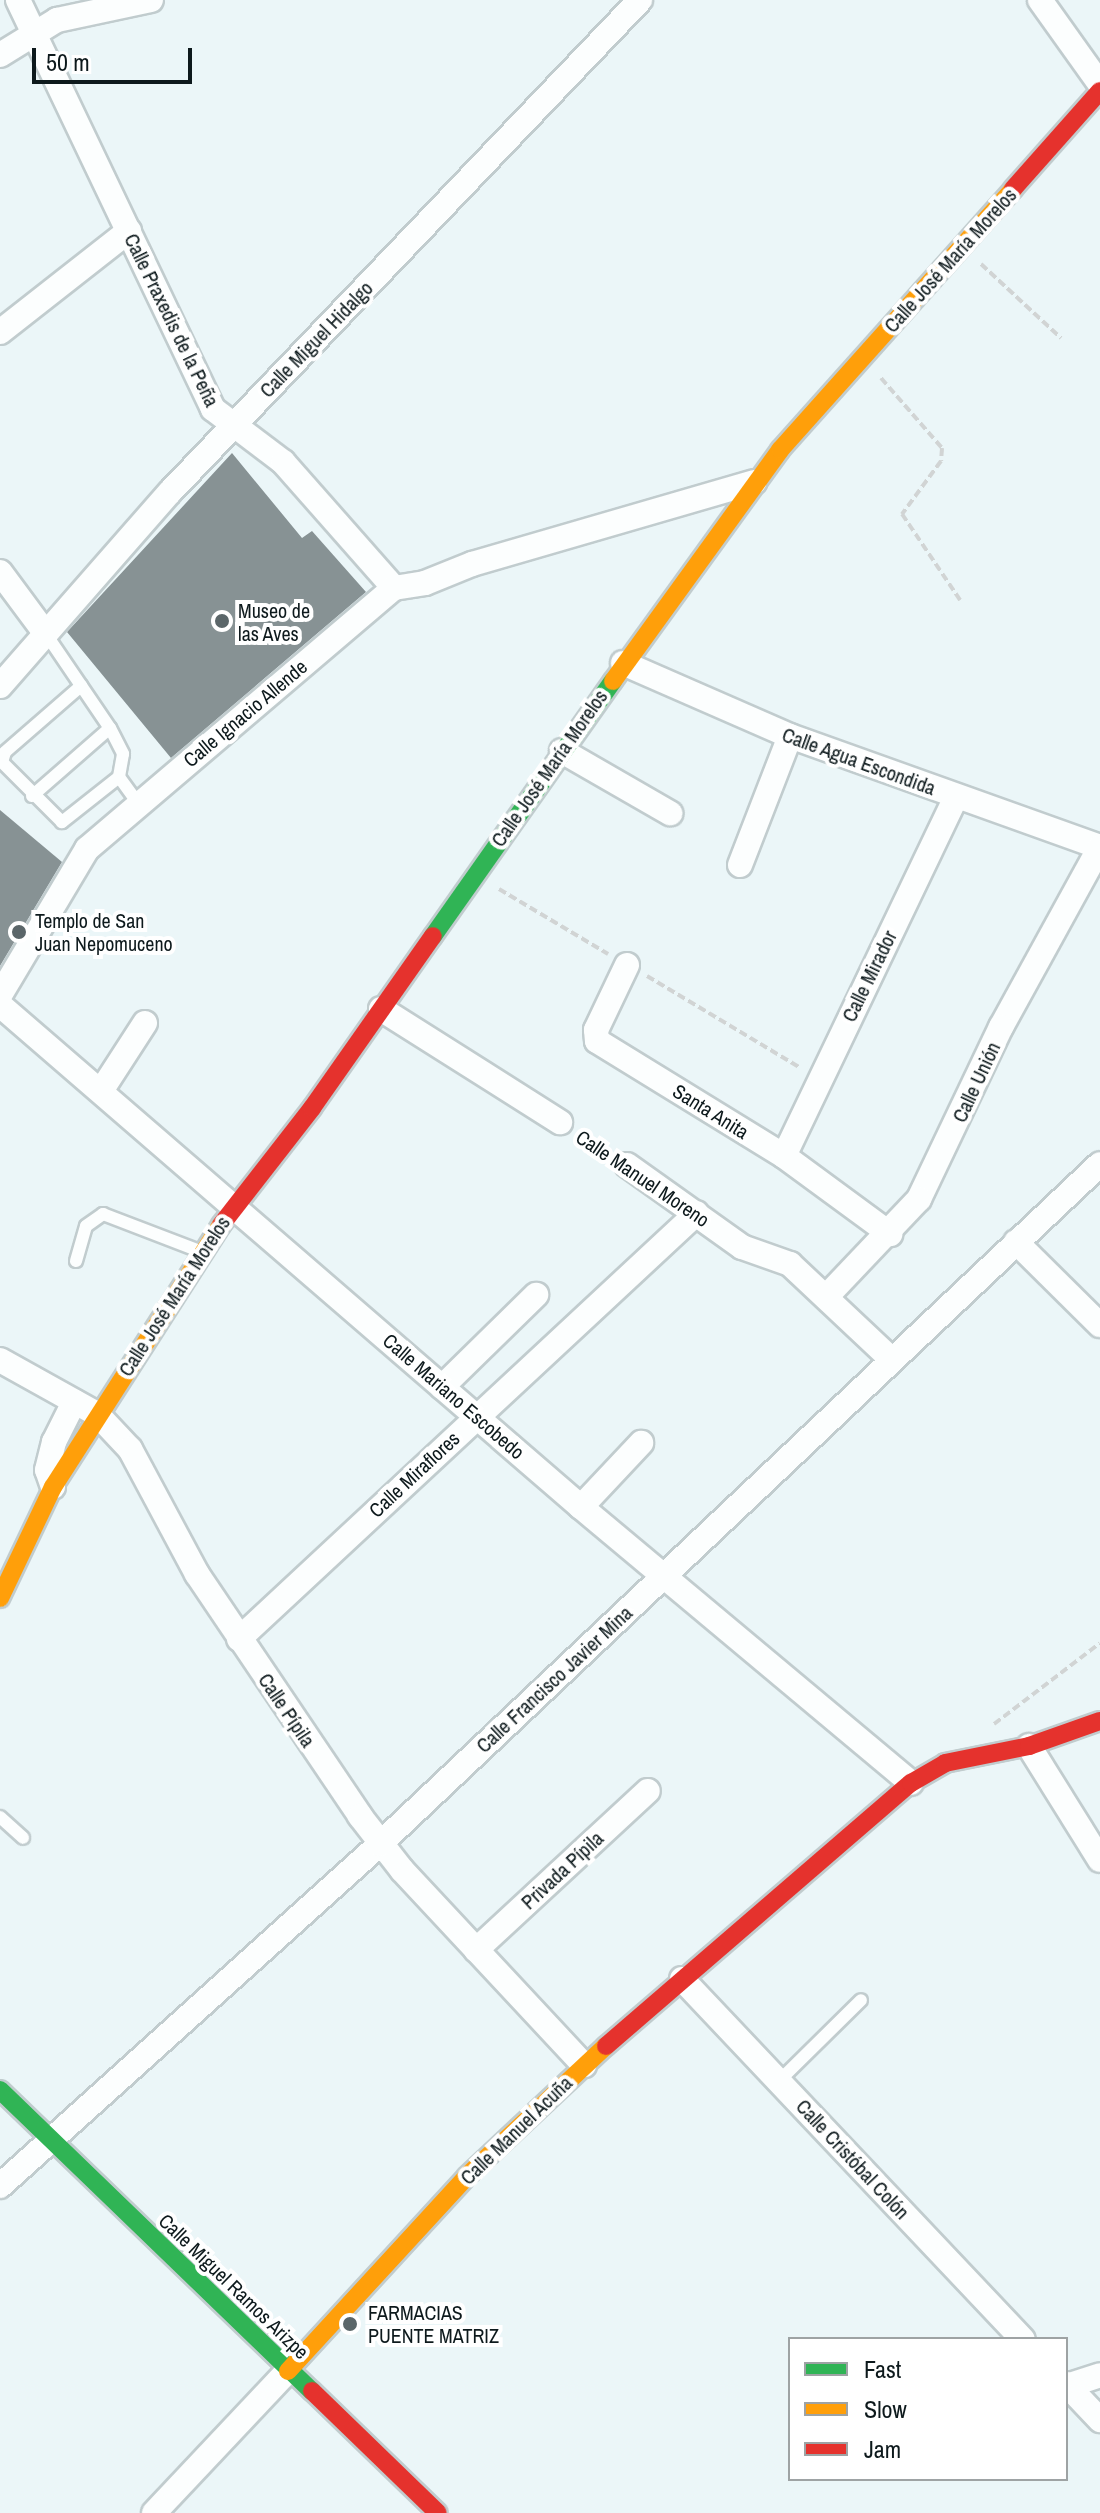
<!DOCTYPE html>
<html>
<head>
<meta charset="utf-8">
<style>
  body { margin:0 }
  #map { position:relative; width:1100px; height:2513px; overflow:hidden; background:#ebf6f8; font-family:"Archivo Narrow",sans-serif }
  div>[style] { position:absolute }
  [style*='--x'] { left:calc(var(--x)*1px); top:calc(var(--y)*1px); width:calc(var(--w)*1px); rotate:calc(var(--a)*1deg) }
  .building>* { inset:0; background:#879294 }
  .path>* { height:4px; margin-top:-2px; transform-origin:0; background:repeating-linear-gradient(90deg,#d1d4d4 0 8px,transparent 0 12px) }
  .roads { filter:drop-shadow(2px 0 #c1ccce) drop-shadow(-2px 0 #c1ccce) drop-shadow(0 2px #c1ccce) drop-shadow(0 -2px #c1ccce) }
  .lane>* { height:12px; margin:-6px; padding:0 6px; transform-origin:6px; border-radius:6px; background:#fcfefe }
  .street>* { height:24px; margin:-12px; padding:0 12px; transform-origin:12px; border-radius:12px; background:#fcfefe }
  .fast>* { height:18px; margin:-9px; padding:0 9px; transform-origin:9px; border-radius:9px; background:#30b455 }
  .slow>* { height:18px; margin:-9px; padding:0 9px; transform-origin:9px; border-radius:9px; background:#ff9f0a }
  .jam>* { height:18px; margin:-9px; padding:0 9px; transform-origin:9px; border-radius:9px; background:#e5322d }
  .dots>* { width:22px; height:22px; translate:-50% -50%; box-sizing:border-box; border:4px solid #fff; border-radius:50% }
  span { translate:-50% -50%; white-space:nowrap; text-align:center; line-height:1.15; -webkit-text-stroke:8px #fff; paint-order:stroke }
  .street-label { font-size:20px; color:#0d191c }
  .poi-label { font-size:20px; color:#0d191c }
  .left { translate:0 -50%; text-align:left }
  .legend { position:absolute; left:788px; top:2337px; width:280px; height:144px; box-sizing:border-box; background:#fff; border:2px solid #9ea3a4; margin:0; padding:10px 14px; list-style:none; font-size:24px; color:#0d191c }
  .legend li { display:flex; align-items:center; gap:16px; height:40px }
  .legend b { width:40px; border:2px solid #9ea3a4 }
  .scale { position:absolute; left:32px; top:48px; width:160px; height:36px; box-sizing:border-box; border:4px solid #0d191c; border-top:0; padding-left:10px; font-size:24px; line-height:28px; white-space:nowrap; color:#0d191c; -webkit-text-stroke:6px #fff; paint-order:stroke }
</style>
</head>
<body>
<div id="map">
  <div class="building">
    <i style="clip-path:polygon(232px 453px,302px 538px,312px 531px,366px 592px,171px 758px,67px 632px)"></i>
    <i style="clip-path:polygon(0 810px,62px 862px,0 966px)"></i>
  </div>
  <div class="path">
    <i style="--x:981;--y:264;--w:109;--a:42.8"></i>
    <i style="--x:881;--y:378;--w:93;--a:48.9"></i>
    <i style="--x:942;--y:448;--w:13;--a:94"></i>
    <i style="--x:941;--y:461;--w:66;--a:126.3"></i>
    <i style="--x:902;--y:514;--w:104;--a:56"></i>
    <i style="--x:499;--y:889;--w:127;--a:30.8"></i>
    <i style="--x:647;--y:976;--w:179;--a:30.9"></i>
    <i style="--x:579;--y:1134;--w:36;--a:32"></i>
    <i style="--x:994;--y:1724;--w:133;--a:-37.4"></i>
  </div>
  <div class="roads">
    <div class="lane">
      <i style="--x:46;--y:634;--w:114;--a:55.8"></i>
      <i style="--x:110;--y:728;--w:29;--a:63"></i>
      <i style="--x:123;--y:754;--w:23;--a:100"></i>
      <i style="--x:119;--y:777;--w:73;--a:141.7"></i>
      <i style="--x:62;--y:822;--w:85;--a:-135"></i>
      <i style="--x:2;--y:762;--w:10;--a:-73"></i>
      <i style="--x:5;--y:752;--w:101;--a:-41"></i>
      <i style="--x:119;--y:777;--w:32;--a:54"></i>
      <i style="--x:32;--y:796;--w:103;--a:-41.1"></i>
      <i style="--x:76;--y:1261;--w:36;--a:-74"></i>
      <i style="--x:86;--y:1226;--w:21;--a:-35"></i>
      <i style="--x:103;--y:1214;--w:101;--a:21"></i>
      <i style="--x:0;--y:1817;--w:31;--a:42"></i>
      <i style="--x:779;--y:2081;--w:115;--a:-44.6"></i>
    </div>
    <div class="street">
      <i style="--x:18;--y:0;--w:453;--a:64.5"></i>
      <i style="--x:213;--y:409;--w:88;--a:37.1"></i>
      <i style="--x:283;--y:462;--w:168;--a:48.6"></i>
      <i style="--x:1040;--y:0;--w:103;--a:54.5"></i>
      <i style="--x:0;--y:55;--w:67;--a:-31.6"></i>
      <i style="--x:57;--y:20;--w:96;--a:-12"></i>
      <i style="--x:0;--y:332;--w:164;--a:-38.1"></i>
      <i style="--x:0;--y:572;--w:77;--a:53.4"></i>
      <i style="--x:623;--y:663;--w:182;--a:23.6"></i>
      <i style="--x:790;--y:736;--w:329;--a:19.7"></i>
      <i style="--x:1100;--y:847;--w:205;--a:118.8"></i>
      <i style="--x:1001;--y:1027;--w:191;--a:115.5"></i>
      <i style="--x:919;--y:1199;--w:135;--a:133.5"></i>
      <i style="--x:0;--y:686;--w:259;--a:-48.8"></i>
      <i style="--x:171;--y:491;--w:679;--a:-46.31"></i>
      <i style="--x:562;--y:751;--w:125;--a:29.9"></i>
      <i style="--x:740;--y:865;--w:138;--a:-68.8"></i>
      <i style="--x:627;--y:965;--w:72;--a:115.5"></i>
      <i style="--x:596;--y:1030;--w:11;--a:85"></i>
      <i style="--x:597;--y:1041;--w:220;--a:31.6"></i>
      <i style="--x:784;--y:1156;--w:132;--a:36.3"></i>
      <i style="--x:0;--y:995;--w:170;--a:-59.2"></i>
      <i style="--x:87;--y:849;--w:403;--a:-40.4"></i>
      <i style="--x:394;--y:588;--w:31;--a:-9"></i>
      <i style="--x:425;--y:583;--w:51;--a:-22"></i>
      <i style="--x:472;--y:564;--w:294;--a:-16.2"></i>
      <i style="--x:0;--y:1005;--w:768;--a:40.83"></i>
      <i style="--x:581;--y:1507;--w:430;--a:39.9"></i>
      <i style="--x:381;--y:1009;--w:212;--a:32.3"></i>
      <i style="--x:101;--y:1091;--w:81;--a:-57.1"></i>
      <i style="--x:784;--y:1156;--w:398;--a:-64.4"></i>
      <i style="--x:627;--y:1165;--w:141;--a:35.5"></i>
      <i style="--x:742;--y:1247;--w:51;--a:19.5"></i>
      <i style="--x:790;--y:1264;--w:139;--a:43.2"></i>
      <i style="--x:1016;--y:1242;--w:118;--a:44.7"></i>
      <i style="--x:0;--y:1360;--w:111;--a:29.1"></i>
      <i style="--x:97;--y:1414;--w:48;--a:46.7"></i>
      <i style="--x:130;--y:1449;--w:142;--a:61.8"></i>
      <i style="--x:197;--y:1574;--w:292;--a:56"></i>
      <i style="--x:360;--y:1816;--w:68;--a:52.1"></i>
      <i style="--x:402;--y:1870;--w:267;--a:47"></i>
      <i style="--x:442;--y:1387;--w:132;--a:-44.4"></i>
      <i style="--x:53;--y:1487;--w:18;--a:-109"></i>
      <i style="--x:47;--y:1470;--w:29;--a:-76"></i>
      <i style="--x:54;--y:1442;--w:45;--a:-63.4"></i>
      <i style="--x:581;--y:1507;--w:88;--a:-46.8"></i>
      <i style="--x:239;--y:1639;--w:625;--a:-42.93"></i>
      <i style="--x:1029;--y:1746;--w:134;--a:58.1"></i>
      <i style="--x:476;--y:1950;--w:234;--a:-42.8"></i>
      <i style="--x:682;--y:1979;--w:496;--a:46.6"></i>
      <i style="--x:0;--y:2186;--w:511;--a:-41.99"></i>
      <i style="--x:380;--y:1844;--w:990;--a:-43.36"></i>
      <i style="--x:1066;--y:2384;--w:50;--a:46.6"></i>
      <i style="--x:1067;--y:2386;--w:35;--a:-18"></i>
      <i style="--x:154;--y:2513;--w:195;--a:-46.7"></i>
    </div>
    <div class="fast">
      <i style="--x:433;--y:936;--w:312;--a:-54.8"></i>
      <i style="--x:0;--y:2090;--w:434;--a:44"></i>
    </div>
    <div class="slow">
      <i style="--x:613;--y:681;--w:285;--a:-54.1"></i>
      <i style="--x:780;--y:450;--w:350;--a:-48.2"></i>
      <i style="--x:0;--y:1598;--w:123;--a:-64.5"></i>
      <i style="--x:53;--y:1487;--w:311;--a:-57.3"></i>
      <i style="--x:288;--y:2371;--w:265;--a:-47.4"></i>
      <i style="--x:467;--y:2176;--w:190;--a:-43.1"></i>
    </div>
    <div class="jam">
      <i style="--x:1013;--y:189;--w:131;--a:-48.4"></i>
      <i style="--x:221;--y:1225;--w:148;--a:-52.1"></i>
      <i style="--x:312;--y:1108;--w:210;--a:-54.9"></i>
      <i style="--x:606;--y:2046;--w:403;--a:-40.8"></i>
      <i style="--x:911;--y:1783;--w:39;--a:-30"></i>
      <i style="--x:945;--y:1763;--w:86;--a:-11.4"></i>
      <i style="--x:1029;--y:1746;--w:75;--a:-19.4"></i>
      <i style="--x:312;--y:2391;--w:175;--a:44.1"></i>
    </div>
  </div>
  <div class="dots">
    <i style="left:222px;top:621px;background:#5b6669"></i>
    <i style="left:19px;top:932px;background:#5b6669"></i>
    <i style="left:350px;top:2324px;background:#5b6669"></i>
  </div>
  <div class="street-label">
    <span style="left:950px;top:260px;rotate:-48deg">Calle José María Morelos</span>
    <span style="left:172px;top:320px;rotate:64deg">Calle Praxedis de la Peña</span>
    <span style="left:316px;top:339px;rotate:-46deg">Calle Miguel Hidalgo</span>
    <span style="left:245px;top:713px;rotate:-40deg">Calle Ignacio Allende</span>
    <span style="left:859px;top:761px;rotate:20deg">Calle Agua Escondida</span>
    <span style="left:549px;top:768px;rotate:-55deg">Calle José María Morelos</span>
    <span style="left:869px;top:976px;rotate:-64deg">Calle Mirador</span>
    <span style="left:976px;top:1082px;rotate:-65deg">Calle Unión</span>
    <span style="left:711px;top:1111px;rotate:32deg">Santa Anita</span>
    <span style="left:643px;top:1178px;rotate:34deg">Calle Manuel Moreno</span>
    <span style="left:174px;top:1296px;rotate:-57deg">Calle José María Morelos</span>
    <span style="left:454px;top:1396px;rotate:41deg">Calle Mariano Escobedo</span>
    <span style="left:414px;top:1474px;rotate:-43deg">Calle Miraflores</span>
    <span style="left:554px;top:1679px;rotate:-43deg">Calle Francisco Javier Mina</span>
    <span style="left:287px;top:1710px;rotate:56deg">Calle Pípila</span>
    <span style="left:562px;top:1870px;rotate:-43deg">Privada Pípila</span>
    <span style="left:516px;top:2130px;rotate:-44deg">Calle Manuel Acuña</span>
    <span style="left:853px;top:2159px;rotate:47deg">Calle Cristóbal Colón</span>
    <span style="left:234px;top:2286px;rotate:44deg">Calle Miguel Ramos Arizpe</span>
  </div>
  <div class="poi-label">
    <span class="left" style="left:238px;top:622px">Museo de<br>las Aves</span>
    <span class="left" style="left:35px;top:932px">Templo de San<br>Juan Nepomuceno</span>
    <span class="left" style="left:368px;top:2324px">FARMACIAS<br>PUENTE MATRIZ</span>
  </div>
  <ul class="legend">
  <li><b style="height:10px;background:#30b455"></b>Fast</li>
  <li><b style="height:10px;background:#ff9f0a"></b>Slow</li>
  <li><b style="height:10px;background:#e5322d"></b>Jam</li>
  </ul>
  <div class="scale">50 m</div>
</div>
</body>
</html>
